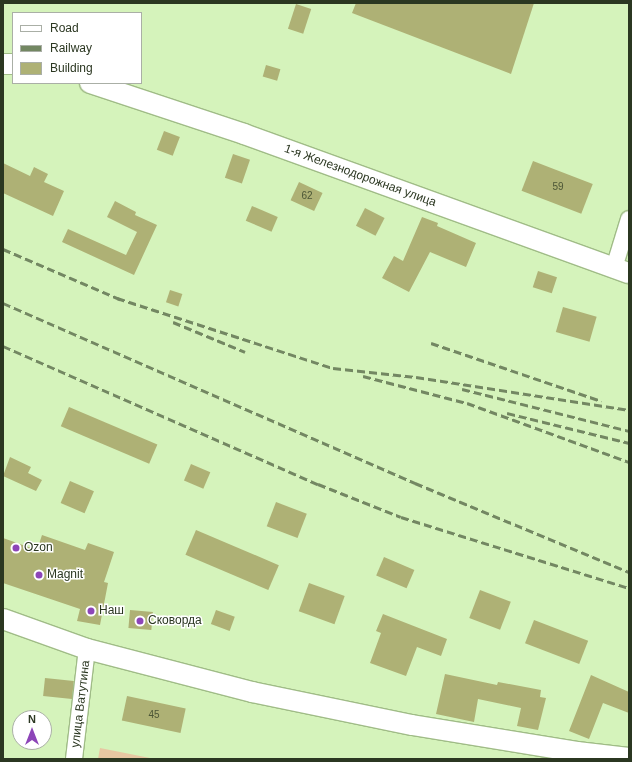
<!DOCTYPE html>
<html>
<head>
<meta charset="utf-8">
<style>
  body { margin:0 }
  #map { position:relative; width:632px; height:762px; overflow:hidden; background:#d5f3bb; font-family:Arial,sans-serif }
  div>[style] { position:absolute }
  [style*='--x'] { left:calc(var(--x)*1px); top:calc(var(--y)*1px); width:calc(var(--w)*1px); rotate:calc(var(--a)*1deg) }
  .green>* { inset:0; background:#e7c7a2 }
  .building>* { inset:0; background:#aeb175; transform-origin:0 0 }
  .roads { filter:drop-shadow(1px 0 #a0bc87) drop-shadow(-1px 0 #a0bc87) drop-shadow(0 1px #a0bc87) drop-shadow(0 -1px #a0bc87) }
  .minor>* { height:16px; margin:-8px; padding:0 8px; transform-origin:8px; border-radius:8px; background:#fff }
  .major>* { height:20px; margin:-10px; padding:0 10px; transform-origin:10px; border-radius:10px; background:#fff }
  .rail>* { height:3px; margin-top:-1.5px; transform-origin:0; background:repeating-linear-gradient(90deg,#738762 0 8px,transparent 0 12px) }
  .dots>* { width:11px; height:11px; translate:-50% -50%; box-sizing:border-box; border:2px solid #fff; border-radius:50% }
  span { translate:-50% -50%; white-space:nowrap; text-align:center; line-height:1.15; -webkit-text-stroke:3px #fff; paint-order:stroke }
  .number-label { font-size:10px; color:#4c5636 }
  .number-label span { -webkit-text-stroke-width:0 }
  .street-label { font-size:12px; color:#2b3721 }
  .poi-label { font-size:12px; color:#2b3721 }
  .left { translate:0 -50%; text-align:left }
  .frame { position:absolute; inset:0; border:4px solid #2b3721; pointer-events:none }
  .legend { position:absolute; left:12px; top:12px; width:130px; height:72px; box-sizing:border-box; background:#fff; border:1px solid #aaafa6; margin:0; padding:5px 7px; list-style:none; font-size:12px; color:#2b3721 }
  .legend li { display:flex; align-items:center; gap:8px; height:20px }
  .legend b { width:20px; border:1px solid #aaafa6 }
  .north { position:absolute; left:12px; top:710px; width:40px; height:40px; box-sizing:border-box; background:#fff; border:1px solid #aaafa6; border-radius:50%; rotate:0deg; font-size:11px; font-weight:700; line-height:16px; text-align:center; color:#2b3721 }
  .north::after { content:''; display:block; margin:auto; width:14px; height:18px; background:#8d45b8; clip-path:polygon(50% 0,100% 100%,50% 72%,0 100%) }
</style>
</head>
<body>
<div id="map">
  <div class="green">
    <i style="clip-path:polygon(100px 748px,155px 759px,98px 759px)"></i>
  </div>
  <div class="building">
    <i style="clip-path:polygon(356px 3px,534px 3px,511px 74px,352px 13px)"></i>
    <i style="left:296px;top:4px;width:16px;height:26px;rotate:18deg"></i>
    <i style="left:266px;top:65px;width:15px;height:12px;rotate:16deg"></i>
    <i style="left:164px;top:131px;width:17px;height:20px;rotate:21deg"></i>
    <i style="left:233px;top:154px;width:18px;height:25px;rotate:19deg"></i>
    <i style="left:533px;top:161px;width:64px;height:32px;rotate:21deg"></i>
    <i style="clip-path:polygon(3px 163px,30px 176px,34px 167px,48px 174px,44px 182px,64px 191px,53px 216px,3px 193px)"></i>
    <i style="left:299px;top:182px;width:26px;height:20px;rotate:25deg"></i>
    <i style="clip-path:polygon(115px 201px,136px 212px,135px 215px,157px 225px,134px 275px,62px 242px,68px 229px,126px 255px,137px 232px,107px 217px)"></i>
    <i style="left:252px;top:206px;width:28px;height:16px;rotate:23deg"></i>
    <i style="left:365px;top:208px;width:22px;height:20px;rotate:27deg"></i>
    <i style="clip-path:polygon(422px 217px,438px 223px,437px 226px,476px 243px,466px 267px,430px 252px,409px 292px,382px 278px,394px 256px,403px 261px)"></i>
    <i style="left:538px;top:271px;width:20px;height:17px;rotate:18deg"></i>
    <i style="left:170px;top:290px;width:13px;height:13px;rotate:18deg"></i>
    <i style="left:563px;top:307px;width:35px;height:26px;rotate:16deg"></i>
    <i style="left:69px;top:407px;width:96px;height:21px;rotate:23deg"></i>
    <i style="clip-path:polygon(10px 457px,31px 467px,28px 473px,42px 480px,36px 491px,3px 476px)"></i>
    <i style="left:191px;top:464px;width:21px;height:18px;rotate:23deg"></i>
    <i style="left:70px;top:481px;width:26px;height:24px;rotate:23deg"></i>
    <i style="left:276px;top:502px;width:33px;height:26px;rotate:21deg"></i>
    <i style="left:196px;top:530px;width:90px;height:27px;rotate:23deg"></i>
    <i style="clip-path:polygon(42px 535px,85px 550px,88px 543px,114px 552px,104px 582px,108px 583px,100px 625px,77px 621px,80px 609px,3px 583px,3px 538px,37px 550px)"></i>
    <i style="left:384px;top:557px;width:33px;height:20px;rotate:23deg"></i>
    <i style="left:309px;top:583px;width:38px;height:30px;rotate:20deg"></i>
    <i style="left:480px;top:590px;width:33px;height:30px;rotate:21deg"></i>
    <i style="left:130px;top:610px;width:23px;height:18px;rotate:5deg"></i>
    <i style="left:216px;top:610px;width:20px;height:15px;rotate:20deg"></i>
    <i style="clip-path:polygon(383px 614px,447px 639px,441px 656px,417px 647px,406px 676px,370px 663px,381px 633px,376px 631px)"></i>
    <i style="left:534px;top:620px;width:58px;height:25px;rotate:21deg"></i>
    <i style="clip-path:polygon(445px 674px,497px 685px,498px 682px,541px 690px,540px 697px,546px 698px,538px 730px,517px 726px,521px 708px,478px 699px,474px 722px,436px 714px)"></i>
    <i style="clip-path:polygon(591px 675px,629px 692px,629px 713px,603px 703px,589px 739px,569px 731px)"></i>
    <i style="left:45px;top:678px;width:29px;height:18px;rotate:6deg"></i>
    <i style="left:127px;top:696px;width:60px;height:25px;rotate:12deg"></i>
  </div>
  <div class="roads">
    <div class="minor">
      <i style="--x:614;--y:268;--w:51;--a:-73"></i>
      <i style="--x:74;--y:759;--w:111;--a:-83.3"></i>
    </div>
    <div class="major">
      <i style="--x:3;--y:64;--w:10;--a:0"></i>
      <i style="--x:90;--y:83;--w:162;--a:18.3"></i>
      <i style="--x:244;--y:134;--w:409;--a:19.9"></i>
      <i style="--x:3;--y:619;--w:89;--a:19.7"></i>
      <i style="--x:87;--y:649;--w:171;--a:14.6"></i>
      <i style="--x:252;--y:692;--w:163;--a:11.7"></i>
      <i style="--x:412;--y:725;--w:167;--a:9.3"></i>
      <i style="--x:577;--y:752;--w:52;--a:6.6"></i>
    </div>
  </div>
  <div class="rail">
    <i style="--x:3;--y:249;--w:129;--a:23.2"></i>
    <i style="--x:117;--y:298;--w:227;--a:18"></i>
    <i style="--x:333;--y:368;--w:83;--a:6.2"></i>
    <i style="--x:416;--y:377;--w:216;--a:8.8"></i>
    <i style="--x:3;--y:303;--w:450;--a:23.6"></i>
    <i style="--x:415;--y:483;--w:232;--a:22.6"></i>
    <i style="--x:173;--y:322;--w:78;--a:22.6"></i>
    <i style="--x:431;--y:343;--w:180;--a:18.8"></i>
    <i style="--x:3;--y:346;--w:344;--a:23.7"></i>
    <i style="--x:318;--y:484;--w:89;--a:21.7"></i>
    <i style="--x:401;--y:517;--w:239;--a:17.3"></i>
    <i style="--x:363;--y:376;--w:107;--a:14.6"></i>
    <i style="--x:467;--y:403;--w:172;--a:20"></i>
    <i style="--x:462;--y:389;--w:172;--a:14.1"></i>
    <i style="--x:507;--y:413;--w:126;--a:13.8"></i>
  </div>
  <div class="dots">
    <i style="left:16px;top:548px;background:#8d45b8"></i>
    <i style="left:39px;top:575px;background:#8d45b8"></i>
    <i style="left:91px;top:611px;background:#8d45b8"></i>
    <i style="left:140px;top:621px;background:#8d45b8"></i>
  </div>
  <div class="number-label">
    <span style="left:558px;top:187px">59</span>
    <span style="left:307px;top:196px">62</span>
    <span style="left:154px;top:715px">45</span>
  </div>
  <div class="street-label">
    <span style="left:360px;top:176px;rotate:20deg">1-я Железнодорожная улица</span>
    <span style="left:81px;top:704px;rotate:-83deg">улица Ватутина</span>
  </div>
  <div class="poi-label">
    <span class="left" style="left:24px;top:548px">Ozon</span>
    <span class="left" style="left:47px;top:575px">Magnit</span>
    <span class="left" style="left:99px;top:611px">Наш</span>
    <span class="left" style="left:148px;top:621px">Сковорда</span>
  </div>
  <div class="frame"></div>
  <ul class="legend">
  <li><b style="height:5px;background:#fff"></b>Road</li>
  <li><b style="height:5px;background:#738762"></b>Railway</li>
  <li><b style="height:11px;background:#aeb175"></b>Building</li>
  </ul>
  <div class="north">N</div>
</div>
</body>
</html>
